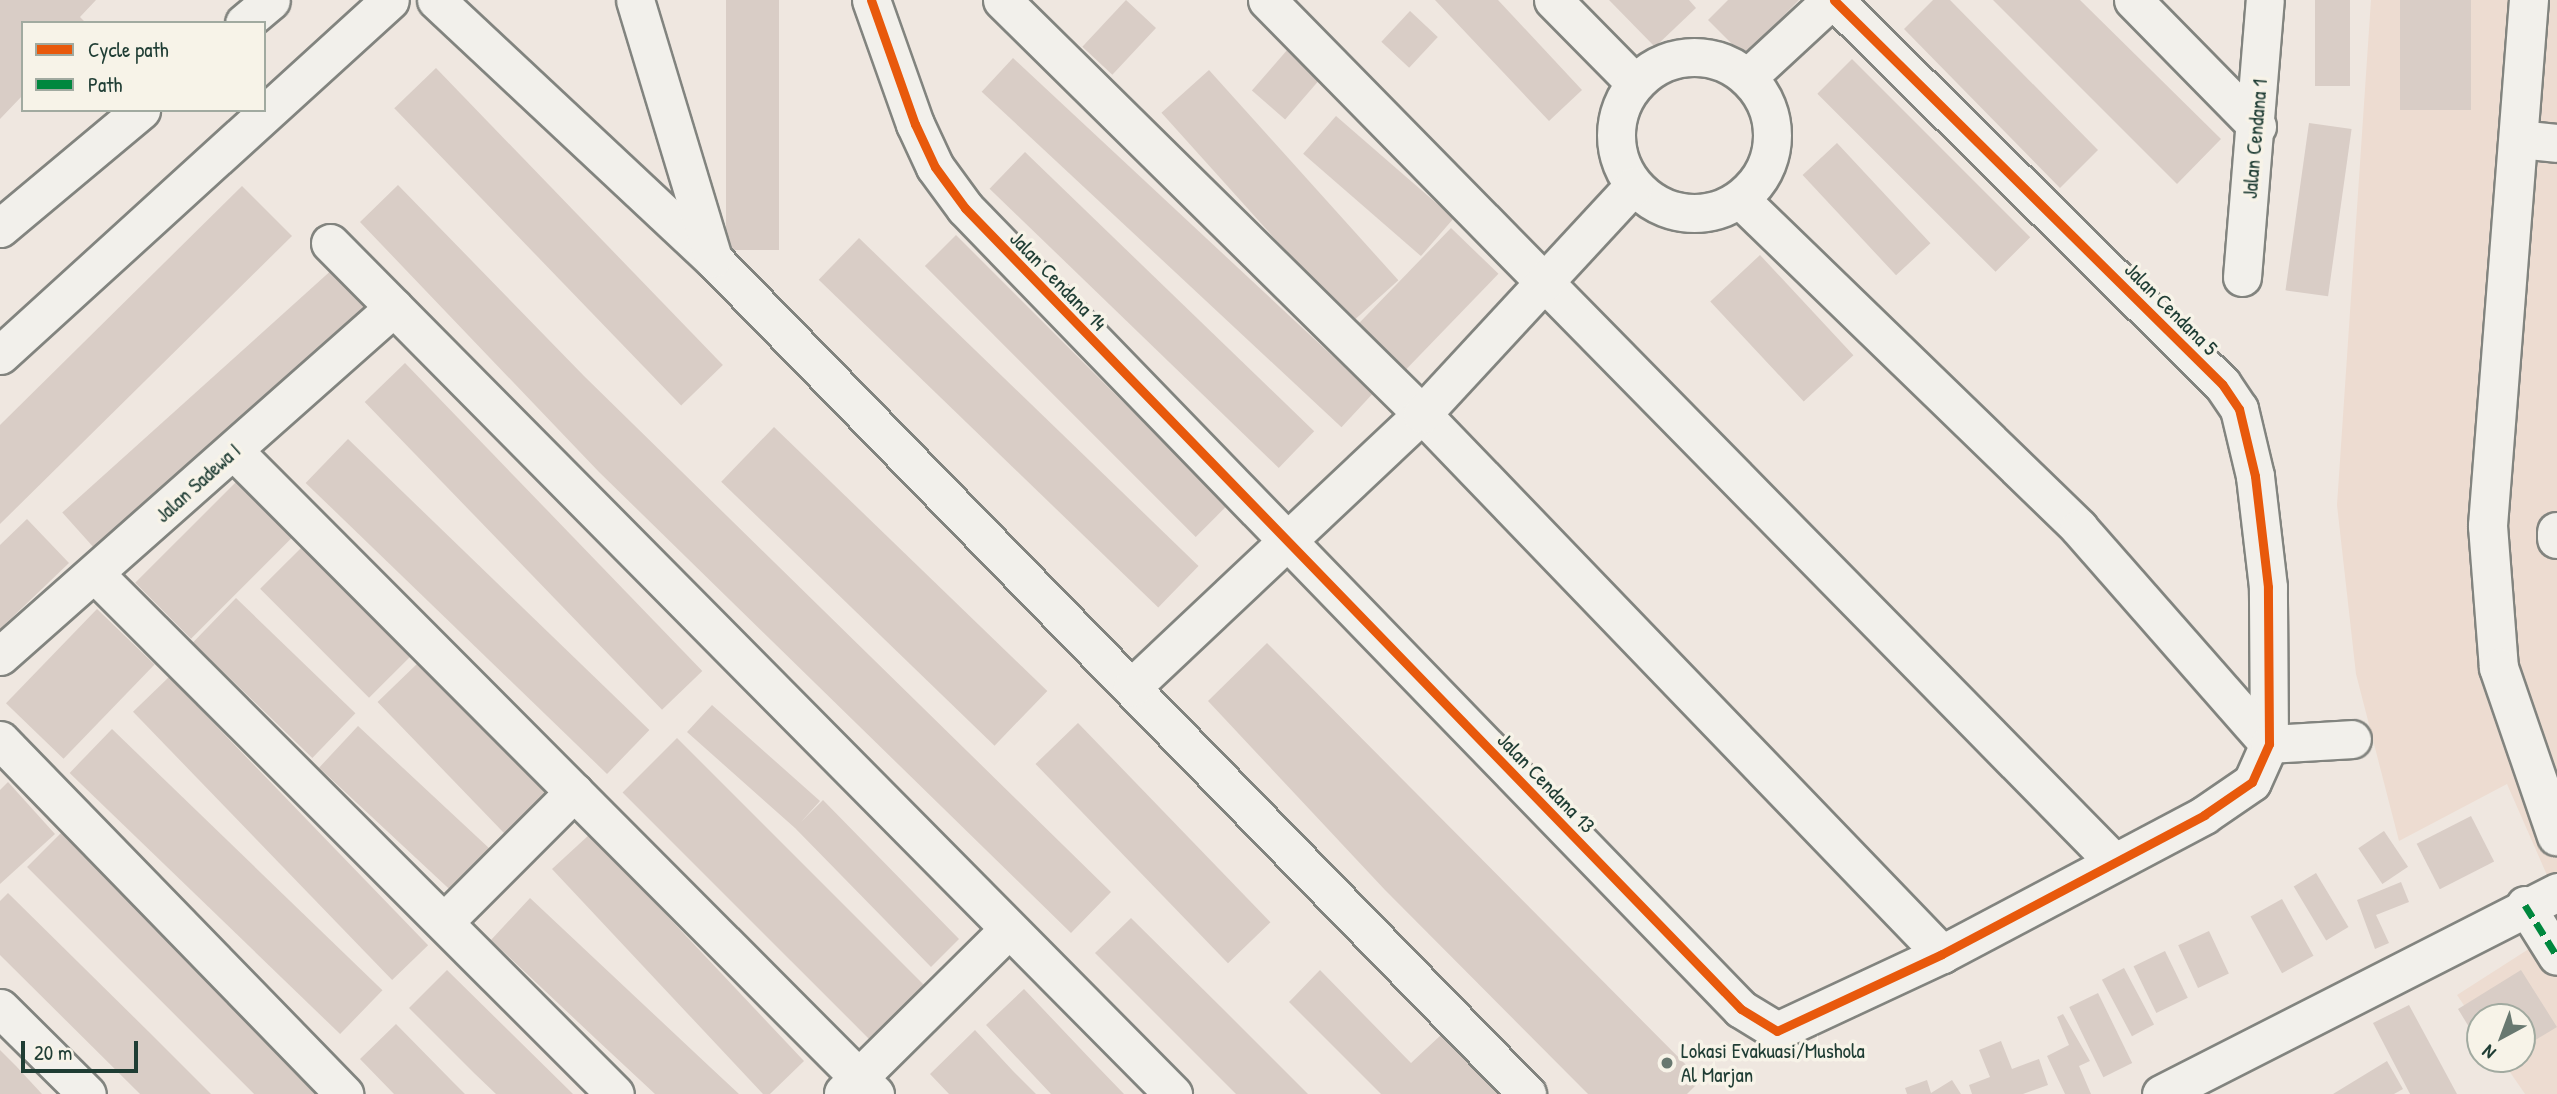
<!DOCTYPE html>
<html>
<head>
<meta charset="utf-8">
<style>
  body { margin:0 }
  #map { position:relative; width:2557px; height:1094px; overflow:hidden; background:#efe7e0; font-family:"Patrick Hand",sans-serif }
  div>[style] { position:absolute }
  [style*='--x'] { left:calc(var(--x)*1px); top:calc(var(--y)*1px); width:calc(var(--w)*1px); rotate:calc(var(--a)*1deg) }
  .built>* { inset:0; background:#eddcd1 }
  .building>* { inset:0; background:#d9cdc6; transform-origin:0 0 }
  .roads { filter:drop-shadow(2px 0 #82847f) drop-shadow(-2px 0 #82847f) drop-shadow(0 2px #82847f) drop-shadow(0 -2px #82847f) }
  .minor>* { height:37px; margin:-18.5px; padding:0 18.5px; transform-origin:18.5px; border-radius:18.5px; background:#f2f0eb }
  .minor>.ring { margin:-18.5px; padding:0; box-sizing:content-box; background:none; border:37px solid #f2f0eb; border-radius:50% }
  .tertiary>* { height:38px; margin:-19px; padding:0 19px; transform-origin:19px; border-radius:19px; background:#f2f0eb }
  .quiet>* { height:7px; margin-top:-3.5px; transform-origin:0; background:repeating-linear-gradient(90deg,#00873e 0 14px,transparent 0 21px) }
  .cycleway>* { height:9px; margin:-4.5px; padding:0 4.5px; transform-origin:4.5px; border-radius:4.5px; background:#e8590c }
  .dots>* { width:19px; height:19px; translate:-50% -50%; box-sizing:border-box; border:4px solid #f7f3e8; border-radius:50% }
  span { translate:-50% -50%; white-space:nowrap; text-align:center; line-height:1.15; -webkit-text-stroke:7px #f7f3e8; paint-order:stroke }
  .street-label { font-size:21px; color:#1f3d34 }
  .poi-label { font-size:21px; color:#1f3d34 }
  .left { translate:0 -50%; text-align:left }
  .legend { position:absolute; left:21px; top:21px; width:245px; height:91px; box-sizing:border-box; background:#f7f3e8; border:2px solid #a1aaa0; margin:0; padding:9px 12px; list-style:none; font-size:21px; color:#1f3d34 }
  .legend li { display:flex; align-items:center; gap:14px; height:35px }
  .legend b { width:35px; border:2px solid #a1aaa0 }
  .north { position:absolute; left:2466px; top:1003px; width:70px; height:70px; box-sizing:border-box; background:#f7f3e8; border:2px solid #a1aaa0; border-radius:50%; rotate:221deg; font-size:19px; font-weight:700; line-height:28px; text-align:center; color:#1f3d34 }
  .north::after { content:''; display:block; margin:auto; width:24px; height:32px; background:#687870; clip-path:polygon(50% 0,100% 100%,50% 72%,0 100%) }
  .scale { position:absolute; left:21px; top:1041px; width:117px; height:32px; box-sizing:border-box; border:4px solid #1f3d34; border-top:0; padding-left:9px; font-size:21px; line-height:24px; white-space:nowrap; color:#1f3d34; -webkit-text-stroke:5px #f7f3e8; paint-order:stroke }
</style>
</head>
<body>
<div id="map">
  <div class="built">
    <i style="clip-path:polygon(2371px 0,2557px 0,2557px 898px,2507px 784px,2399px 841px,2356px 674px,2337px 505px)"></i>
    <i style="clip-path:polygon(2557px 931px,2557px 1094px,2525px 1094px,2501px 1059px,2522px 1059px,2522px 1017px,2480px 1017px,2480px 1029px,2457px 995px)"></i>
  </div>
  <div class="building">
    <i style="clip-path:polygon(0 0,96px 0,80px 17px,86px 23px,23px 23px,23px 95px,0 119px)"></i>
    <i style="left:726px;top:0;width:53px;height:250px"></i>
    <i style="left:1126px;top:0;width:41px;height:64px;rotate:43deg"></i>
    <i style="clip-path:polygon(1435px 0,1498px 0,1582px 90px,1549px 121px)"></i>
    <i style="clip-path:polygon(1609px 0,1689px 0,1696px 8px,1655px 47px)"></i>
    <i style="clip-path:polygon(1728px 0,1799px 0,1744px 56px,1708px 20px)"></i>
    <i style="clip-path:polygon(1933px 0,1950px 0,2098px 150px,2060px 188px,1904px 29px)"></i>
    <i style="clip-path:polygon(1993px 0,2080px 0,2221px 139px,2177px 184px)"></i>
    <i style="left:2315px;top:0;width:35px;height:86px"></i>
    <i style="left:2400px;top:0;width:71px;height:110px"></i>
    <i style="left:1410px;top:11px;width:38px;height:42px;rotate:43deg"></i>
    <i style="left:1288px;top:49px;width:44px;height:55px;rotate:41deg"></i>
    <i style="left:1013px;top:58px;width:492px;height:46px;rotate:43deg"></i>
    <i style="left:1852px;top:59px;width:252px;height:49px;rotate:45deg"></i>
    <i style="left:436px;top:68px;width:413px;height:58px;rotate:46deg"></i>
    <i style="left:1209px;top:70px;width:283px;height:64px;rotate:48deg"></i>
    <i style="left:1336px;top:116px;width:156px;height:50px;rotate:41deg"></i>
    <i style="left:2309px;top:123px;width:43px;height:169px;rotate:8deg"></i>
    <i style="left:1837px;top:143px;width:137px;height:47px;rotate:47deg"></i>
    <i style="left:1025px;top:152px;width:402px;height:51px;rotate:44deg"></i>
    <i style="clip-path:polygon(398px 185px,584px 376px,1111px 892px,1071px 933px,599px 472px,360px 222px)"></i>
    <i style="clip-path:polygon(242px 186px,292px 236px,0 524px,0 425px)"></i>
    <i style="left:1451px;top:228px;width:66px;height:138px;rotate:44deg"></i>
    <i style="left:956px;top:235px;width:383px;height:44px;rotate:45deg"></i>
    <i style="left:859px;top:238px;width:472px;height:58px;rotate:44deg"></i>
    <i style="left:1760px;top:255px;width:137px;height:68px;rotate:47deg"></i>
    <i style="left:335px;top:267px;width:59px;height:367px;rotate:48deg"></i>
    <i style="left:405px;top:363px;width:428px;height:56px;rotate:46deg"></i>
    <i style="left:774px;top:427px;width:380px;height:76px;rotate:44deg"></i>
    <i style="left:348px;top:439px;width:419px;height:61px;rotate:44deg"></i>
    <i style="left:237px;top:481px;width:79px;height:144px;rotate:45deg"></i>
    <i style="clip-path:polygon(27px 519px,69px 563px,0 629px,0 545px)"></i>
    <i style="left:304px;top:545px;width:154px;height:62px;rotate:45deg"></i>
    <i style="left:236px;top:598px;width:166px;height:62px;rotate:44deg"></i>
    <i style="left:97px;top:609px;width:80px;height:131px;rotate:44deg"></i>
    <i style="clip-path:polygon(1267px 643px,1701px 1080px,1687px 1094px,1588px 1094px,1385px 890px,1208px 701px)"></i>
    <i style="left:420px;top:661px;width:192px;height:59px;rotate:46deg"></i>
    <i style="left:169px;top:677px;width:373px;height:50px;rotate:46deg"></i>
    <i style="clip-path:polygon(712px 705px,820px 801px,801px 822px,823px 800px,959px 939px,931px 967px,795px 828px,687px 732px)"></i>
    <i style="left:1078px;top:723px;width:277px;height:59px;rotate:46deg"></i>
    <i style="left:358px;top:726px;width:190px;height:57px;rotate:43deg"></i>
    <i style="left:112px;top:729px;width:376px;height:61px;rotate:44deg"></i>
    <i style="left:677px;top:738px;width:355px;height:77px;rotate:45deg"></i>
    <i style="clip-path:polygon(8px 782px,55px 834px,0 884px,0 790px)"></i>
    <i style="left:2471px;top:816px;width:51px;height:61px;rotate:63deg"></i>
    <i style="left:2384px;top:831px;width:43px;height:31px;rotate:56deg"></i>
    <i style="left:61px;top:833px;width:368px;height:48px;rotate:45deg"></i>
    <i style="clip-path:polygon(590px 834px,804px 1061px,770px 1094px,763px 1094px,552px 869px)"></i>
    <i style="left:2316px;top:873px;width:63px;height:26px;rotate:59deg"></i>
    <i style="clip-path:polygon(2401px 882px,2409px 902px,2376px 915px,2389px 943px,2375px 949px,2357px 900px)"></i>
    <i style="clip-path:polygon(8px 893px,150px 1033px,211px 1094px,140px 1094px,0 955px,0 901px)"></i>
    <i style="clip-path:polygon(530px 898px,710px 1067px,739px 1094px,655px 1094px,596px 1039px,491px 940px)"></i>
    <i style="left:2282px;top:899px;width:65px;height:36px;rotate:61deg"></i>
    <i style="clip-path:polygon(1131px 918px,1223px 1009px,1308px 1094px,1236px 1094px,1095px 953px)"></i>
    <i style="left:2209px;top:931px;width:47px;height:34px;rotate:65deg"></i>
    <i style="left:2165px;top:951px;width:52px;height:35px;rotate:64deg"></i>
    <i style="left:2124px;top:968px;width:64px;height:25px;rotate:62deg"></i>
    <i style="clip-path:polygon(447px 970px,512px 1034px,573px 1094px,496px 1094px,474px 1073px,409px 1008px)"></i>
    <i style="clip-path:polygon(1320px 970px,1411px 1063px,1442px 1034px,1499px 1094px,1381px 1094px,1289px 1002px)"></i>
    <i style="clip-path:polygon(2521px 970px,2557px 1027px,2522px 1048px,2522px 1017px,2480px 1017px,2480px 1045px,2458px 1009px)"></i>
    <i style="clip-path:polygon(1024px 989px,1096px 1065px,1124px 1094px,1051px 1094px,986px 1025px)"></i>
    <i style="left:2098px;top:993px;width:78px;height:32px;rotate:64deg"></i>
    <i style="clip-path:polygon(2409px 1005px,2457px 1094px,2410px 1094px,2373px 1023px)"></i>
    <i style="clip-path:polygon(2063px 1014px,2090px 1061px,2079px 1066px,2091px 1094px,2065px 1094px,2047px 1056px,2069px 1045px,2057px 1017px)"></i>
    <i style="clip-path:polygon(396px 1024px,451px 1080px,465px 1094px,394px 1094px,360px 1059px)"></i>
    <i style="clip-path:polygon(975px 1030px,1013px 1071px,1036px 1094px,949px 1094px,930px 1074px)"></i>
    <i style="clip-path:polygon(2001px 1041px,2012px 1069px,2039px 1059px,2048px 1085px,2023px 1094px,1972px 1094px,1969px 1085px,1990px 1077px,1979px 1050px)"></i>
    <i style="clip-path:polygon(0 1050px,16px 1066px,42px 1094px,0 1094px)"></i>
    <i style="clip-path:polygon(2387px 1061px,2403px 1089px,2394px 1094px,2333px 1094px)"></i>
    <i style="clip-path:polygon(1927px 1080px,1931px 1093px,1952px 1080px,1961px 1094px,1907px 1094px,1905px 1088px)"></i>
  </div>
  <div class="roads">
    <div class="minor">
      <i style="--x:436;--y:0;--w:381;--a:43.1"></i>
      <i style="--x:714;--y:260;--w:1165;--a:45.73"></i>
      <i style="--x:635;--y:0;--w:270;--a:73.2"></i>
      <i style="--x:871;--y:0;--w:132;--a:70.5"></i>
      <i style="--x:915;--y:124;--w:47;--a:65.1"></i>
      <i style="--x:935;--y:167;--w:51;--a:53.8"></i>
      <i style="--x:965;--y:208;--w:1115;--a:45.91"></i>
      <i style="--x:1741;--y:1009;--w:42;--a:31.4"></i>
      <i style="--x:1777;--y:1031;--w:182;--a:-25"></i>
      <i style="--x:1942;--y:954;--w:297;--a:-27.9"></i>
      <i style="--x:2204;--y:815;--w:58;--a:-34.5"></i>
      <i style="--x:2252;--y:782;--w:42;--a:-65.9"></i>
      <i style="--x:2269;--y:744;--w:157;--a:-90.4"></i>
      <i style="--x:2268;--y:587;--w:112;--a:-96.7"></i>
      <i style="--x:2255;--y:476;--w:69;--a:-103.4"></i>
      <i style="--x:2239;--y:409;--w:30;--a:-124"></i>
      <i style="--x:2222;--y:384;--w:546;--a:-135.3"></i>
      <i style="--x:1002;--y:0;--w:590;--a:44.59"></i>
      <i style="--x:1422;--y:414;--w:750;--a:46.08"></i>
      <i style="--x:1267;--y:0;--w:1206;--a:45.5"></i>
      <i style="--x:1553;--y:0;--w:115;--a:45.4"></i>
      <i style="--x:2133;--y:0;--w:177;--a:45.5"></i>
      <i style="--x:244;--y:23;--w:35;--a:-40"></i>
      <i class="ring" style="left:1616px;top:57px;width:119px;height:119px"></i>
      <i style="--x:1749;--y:76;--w:112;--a:-42.8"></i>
      <i style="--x:2519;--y:139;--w:38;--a:6"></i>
      <i style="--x:1741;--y:200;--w:471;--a:44.1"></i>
      <i style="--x:2079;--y:528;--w:288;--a:48.7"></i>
      <i style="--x:0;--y:228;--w:184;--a:-39.9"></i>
      <i style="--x:330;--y:243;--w:1198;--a:45.27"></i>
      <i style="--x:2242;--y:277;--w:278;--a:-85.3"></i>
      <i style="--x:0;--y:355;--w:527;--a:-42.31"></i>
      <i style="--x:234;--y:451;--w:908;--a:45.09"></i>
      <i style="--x:95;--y:574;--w:735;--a:45"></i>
      <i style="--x:0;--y:656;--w:526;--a:-41.53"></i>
      <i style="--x:1132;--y:687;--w:398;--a:-43.3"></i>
      <i style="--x:1422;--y:414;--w:311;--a:-47.2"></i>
      <i style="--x:0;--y:740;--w:494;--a:45.8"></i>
      <i style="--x:2269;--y:744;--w:83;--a:-3.4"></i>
      <i style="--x:2525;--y:905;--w:60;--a:57.9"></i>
      <i style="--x:444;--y:922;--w:184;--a:-45"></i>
      <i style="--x:0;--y:1008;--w:122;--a:44.7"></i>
      <i style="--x:843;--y:1093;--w:232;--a:-44.7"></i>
      <i style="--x:2161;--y:1094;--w:445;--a:-27"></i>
    </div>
    <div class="tertiary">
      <i style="--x:2529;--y:0;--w:528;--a:94.46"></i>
      <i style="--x:2488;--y:526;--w:142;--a:85.6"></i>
      <i style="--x:2499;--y:668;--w:178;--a:71"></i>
      <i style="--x:2557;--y:532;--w:7;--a:90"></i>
    </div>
  </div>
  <div class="quiet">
    <i style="--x:2525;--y:905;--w:60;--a:57.9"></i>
  </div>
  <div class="cycleway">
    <i style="--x:871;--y:0;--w:132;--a:70.5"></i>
    <i style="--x:915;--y:124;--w:47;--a:65.1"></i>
    <i style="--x:935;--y:167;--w:51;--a:53.8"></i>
    <i style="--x:965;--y:208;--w:1115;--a:45.91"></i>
    <i style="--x:1741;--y:1009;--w:42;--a:31.4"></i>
    <i style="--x:1777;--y:1031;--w:182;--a:-25"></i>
    <i style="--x:1942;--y:954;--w:297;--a:-27.9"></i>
    <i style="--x:2204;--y:815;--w:58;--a:-34.5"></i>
    <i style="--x:2252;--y:782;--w:42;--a:-65.9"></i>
    <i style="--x:2269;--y:744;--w:157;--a:-90.4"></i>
    <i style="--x:2268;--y:587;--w:112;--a:-96.7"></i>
    <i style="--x:2255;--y:476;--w:69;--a:-103.4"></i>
    <i style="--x:2239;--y:409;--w:30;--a:-124"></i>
    <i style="--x:2222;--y:384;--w:546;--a:-135.3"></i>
  </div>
  <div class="dots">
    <i style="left:1667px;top:1063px;background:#687870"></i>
  </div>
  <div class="street-label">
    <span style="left:2255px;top:139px;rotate:-85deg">Jalan Cendana 1</span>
    <span style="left:1058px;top:281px;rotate:46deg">Jalan Cendana 14</span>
    <span style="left:2171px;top:309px;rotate:45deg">Jalan Cendana 5</span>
    <span style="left:198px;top:483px;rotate:-42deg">Jalan Sadewa I</span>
    <span style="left:1546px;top:783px;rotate:46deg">Jalan Cendana 13</span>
  </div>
  <div class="poi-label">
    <span class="left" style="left:1681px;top:1063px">Lokasi Evakuasi/Mushola<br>Al Marjan</span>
  </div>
  <ul class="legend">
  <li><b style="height:9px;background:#e8590c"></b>Cycle path</li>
  <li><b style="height:9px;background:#00873e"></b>Path</li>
  </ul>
  <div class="north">N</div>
  <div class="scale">20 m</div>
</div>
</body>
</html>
